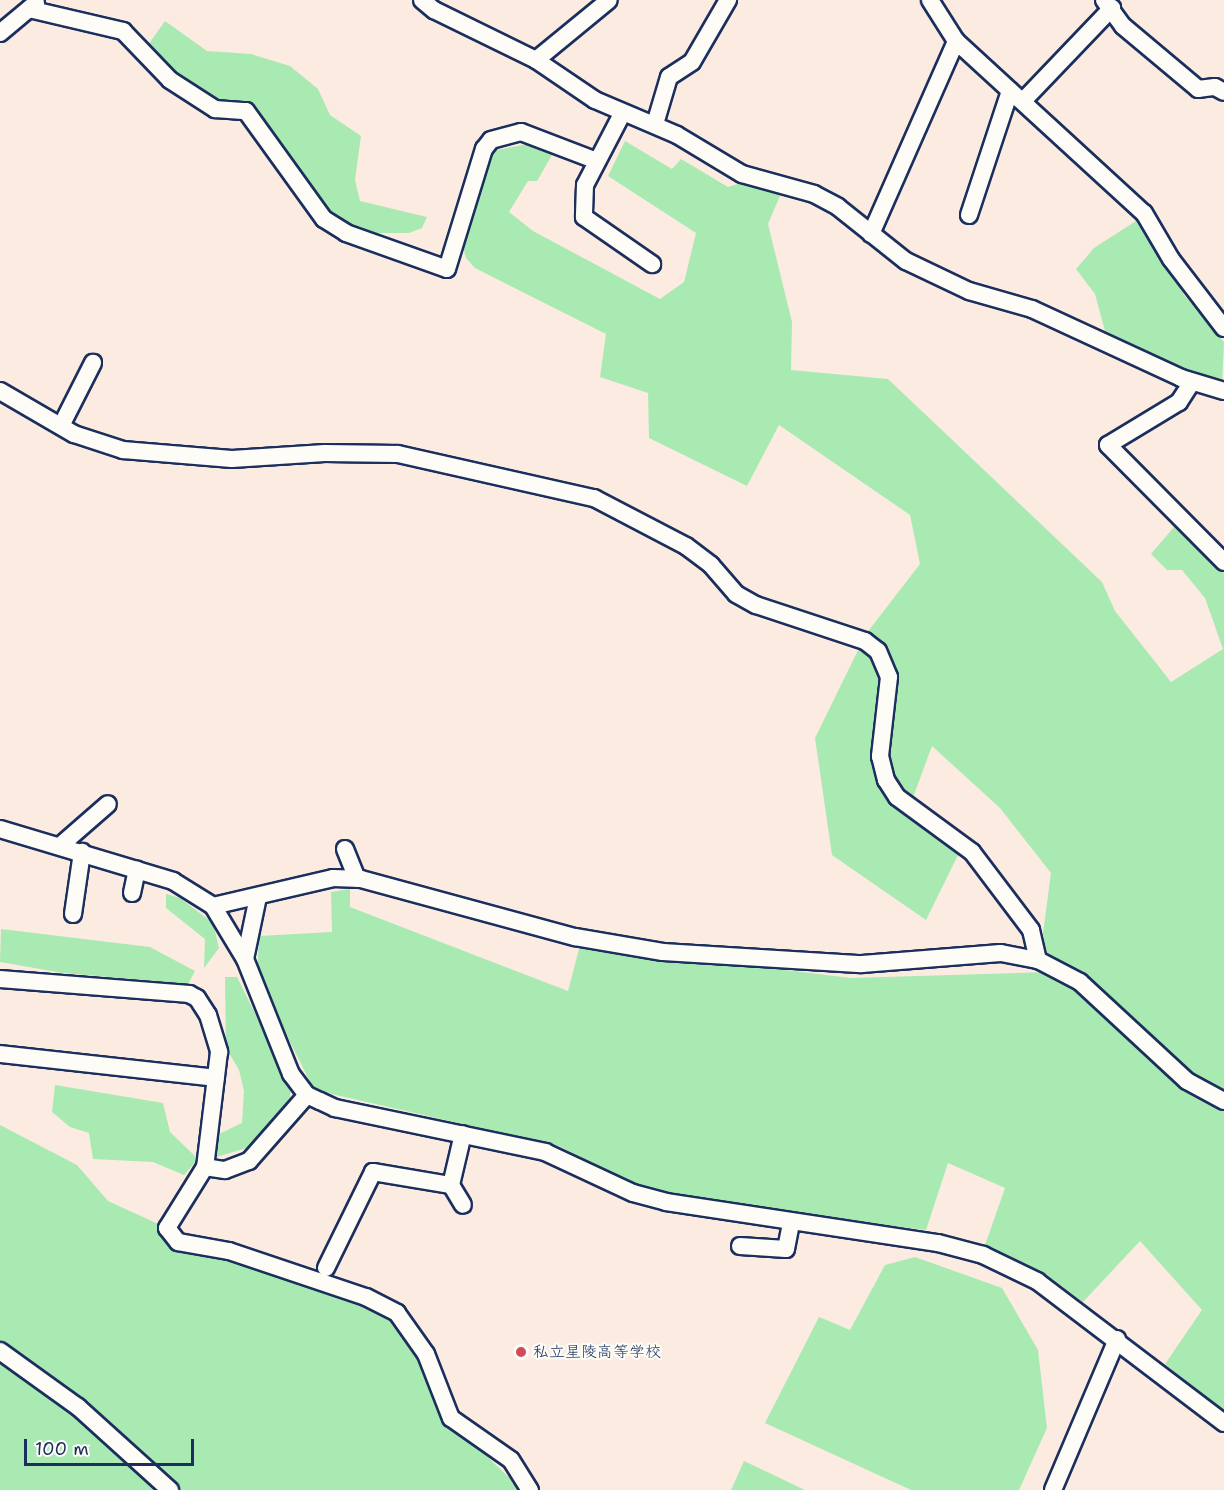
<!DOCTYPE html>
<html>
<head>
<meta charset="utf-8">
<style>
  body { margin:0 }
  #map { position:relative; width:1224px; height:1490px; overflow:hidden; background:#fcebe0; font-family:"Shantell Sans","Klee One",sans-serif }
  div>[style] { position:absolute }
  [style*='--x'] { left:calc(var(--x)*1px); top:calc(var(--y)*1px); width:calc(var(--w)*1px); rotate:calc(var(--a)*1deg) }
  .green>* { inset:0; background:#a9eab3 }
  .roads { filter:drop-shadow(2px 0 #1b2f5e) drop-shadow(-2px 0 #1b2f5e) drop-shadow(0 2px #1b2f5e) drop-shadow(0 -2px #1b2f5e) }
  .minor>* { height:16px; margin:-8px; padding:0 8px; transform-origin:8px; border-radius:8px; background:#fdfcf7 }
  .dots>* { width:16px; height:16px; translate:-50% -50%; box-sizing:border-box; border:3px solid #fdfcf7; border-radius:50% }
  span { translate:-50% -50%; white-space:nowrap; text-align:center; line-height:1.15; -webkit-text-stroke:4.5px #fdfcf7; paint-order:stroke }
  .poi-label { font-size:16px; color:#1b2f5e }
  .left { translate:0 -50%; text-align:left }
  .scale { position:absolute; left:24px; top:1439px; width:170px; height:27px; box-sizing:border-box; border:3px solid #1b2f5e; border-top:0; padding-left:8px; font-size:18px; line-height:21px; white-space:nowrap; color:#1b2f5e; -webkit-text-stroke:4px #fdfcf7; paint-order:stroke }
</style>
</head>
<body>
<div id="map">
  <div class="green">
    <i style="clip-path:polygon(165px 21px,207px 51px,251px 54px,290px 66px,318px 89px,330px 115px,361px 136px,355px 180px,360px 201px,427px 217px,422px 228px,409px 233px,346px 233px,246px 111px,215px 109px,143px 52px)"></i>
    <i style="clip-path:polygon(625px 141px,672px 169px,681px 159px,728px 187px,748px 181px,782px 191px,768px 224px,792px 322px,791px 370px,888px 379px,1102px 582px,1115px 611px,1171px 682px,1223px 649px,1205px 598px,1182px 570px,1167px 570px,1151px 554px,1174px 527px,1181px 527px,1224px 573px,1224px 1413px,1165px 1364px,1202px 1310px,1140px 1241px,1083px 1302px,1044px 1273px,983px 1251px,1005px 1188px,948px 1163px,926px 1230px,708px 1203px,633px 1185px,559px 1146px,314px 1090px,257px 975px,259px 936px,332px 932px,331px 892px,350px 889px,350px 907px,568px 991px,580px 945px,851px 978px,1047px 972px,1043px 933px,1051px 873px,1000px 808px,932px 746px,907px 814px,960px 851px,926px 920px,832px 855px,815px 738px,866px 634px,920px 564px,910px 515px,779px 425px,747px 486px,649px 438px,648px 393px,600px 377px,606px 334px,475px 268px,466px 258px,462px 243px,478px 201px,490px 151px,529px 144px,552px 155px,537px 181px,528px 181px,509px 212px,533px 231px,660px 299px,684px 282px,696px 233px,608px 176px)"></i>
    <i style="clip-path:polygon(1139px 219px,1184px 295px,1224px 342px,1222px 386px,1105px 331px,1095px 294px,1076px 269px,1094px 248px)"></i>
    <i style="clip-path:polygon(166px 894px,180px 898px,213px 923px,219px 948px,204px 968px,205px 939px,166px 908px)"></i>
    <i style="clip-path:polygon(1px 929px,150px 947px,195px 971px,188px 984px,63px 973px,0 962px)"></i>
    <i style="clip-path:polygon(225px 977px,237px 977px,291px 1086px,289px 1109px,254px 1146px,216px 1157px,219px 1134px,242px 1123px,244px 1091px,239px 1070px,226px 1048px)"></i>
    <i style="clip-path:polygon(55px 1085px,163px 1103px,170px 1132px,198px 1159px,184px 1175px,153px 1162px,93px 1159px,89px 1133px,70px 1127px,52px 1112px)"></i>
    <i style="clip-path:polygon(0 1125px,77px 1165px,108px 1201px,167px 1228px,176px 1244px,393px 1315px,419px 1344px,447px 1418px,522px 1490px,0 1490px)"></i>
    <i style="clip-path:polygon(915px 1257px,1002px 1288px,1038px 1350px,1047px 1428px,1019px 1490px,911px 1490px,765px 1423px,819px 1317px,850px 1330px,885px 1265px)"></i>
    <i style="clip-path:polygon(744px 1461px,805px 1490px,731px 1490px)"></i>
  </div>
  <div class="roads">
    <div class="minor">
      <i style="--x:422;--y:0;--w:16;--a:40"></i>
      <i style="--x:434;--y:10;--w:114;--a:26.1"></i>
      <i style="--x:536;--y:60;--w:71;--a:34.1"></i>
      <i style="--x:595;--y:100;--w:89;--a:23.1"></i>
      <i style="--x:677;--y:135;--w:76;--a:31"></i>
      <i style="--x:742;--y:174;--w:75;--a:15.5"></i>
      <i style="--x:814;--y:194;--w:27;--a:28"></i>
      <i style="--x:838;--y:207;--w:87;--a:38.5"></i>
      <i style="--x:906;--y:261;--w:70;--a:25.5"></i>
      <i style="--x:969;--y:291;--w:66;--a:15.9"></i>
      <i style="--x:1032;--y:309;--w:164;--a:24.8"></i>
      <i style="--x:1181;--y:378;--w:45;--a:16.8"></i>
      <i style="--x:930;--y:0;--w:49;--a:57.6"></i>
      <i style="--x:956;--y:41;--w:255;--a:42.5"></i>
      <i style="--x:1144;--y:213;--w:53;--a:59.6"></i>
      <i style="--x:1171;--y:259;--w:87;--a:52.5"></i>
      <i style="--x:1104;--y:0;--w:32;--a:54"></i>
      <i style="--x:1123;--y:26;--w:98;--a:40"></i>
      <i style="--x:1198;--y:89;--w:17;--a:-7"></i>
      <i style="--x:1215;--y:87;--w:10;--a:29"></i>
      <i style="--x:29;--y:9;--w:97;--a:13.2"></i>
      <i style="--x:123;--y:31;--w:68;--a:46.2"></i>
      <i style="--x:170;--y:80;--w:54;--a:32.8"></i>
      <i style="--x:215;--y:109;--w:31;--a:4"></i>
      <i style="--x:246;--y:111;--w:133;--a:54.2"></i>
      <i style="--x:324;--y:219;--w:26;--a:32"></i>
      <i style="--x:346;--y:233;--w:107;--a:19.6"></i>
      <i style="--x:447;--y:269;--w:126;--a:-72.9"></i>
      <i style="--x:484;--y:149;--w:11;--a:-52"></i>
      <i style="--x:491;--y:140;--w:31;--a:-15"></i>
      <i style="--x:521;--y:132;--w:81;--a:20.9"></i>
      <i style="--x:0;--y:33;--w:47;--a:-39.8"></i>
      <i style="--x:536;--y:60;--w:94;--a:-39.4"></i>
      <i style="--x:1023;--y:101;--w:129;--a:-46.3"></i>
      <i style="--x:622;--y:114;--w:80;--a:117.5"></i>
      <i style="--x:585;--y:185;--w:32;--a:92"></i>
      <i style="--x:584;--y:217;--w:83;--a:34.7"></i>
      <i style="--x:655;--y:124;--w:49;--a:-73.4"></i>
      <i style="--x:669;--y:77;--w:27;--a:-33"></i>
      <i style="--x:692;--y:62;--w:72;--a:-59.9"></i>
      <i style="--x:969;--y:215;--w:131;--a:-71.7"></i>
      <i style="--x:871;--y:234;--w:211;--a:-66.2"></i>
      <i style="--x:1192;--y:382;--w:24;--a:123"></i>
      <i style="--x:1179;--y:402;--w:83;--a:148.8"></i>
      <i style="--x:1108;--y:445;--w:165;--a:45.2"></i>
      <i style="--x:0;--y:391;--w:86;--a:30.2"></i>
      <i style="--x:74;--y:434;--w:52;--a:18.1"></i>
      <i style="--x:123;--y:450;--w:109;--a:4.7"></i>
      <i style="--x:232;--y:459;--w:93;--a:-3.7"></i>
      <i style="--x:325;--y:453;--w:73;--a:0.8"></i>
      <i style="--x:398;--y:454;--w:201;--a:12.7"></i>
      <i style="--x:594;--y:498;--w:104;--a:27.6"></i>
      <i style="--x:686;--y:546;--w:31;--a:37"></i>
      <i style="--x:711;--y:565;--w:38;--a:49"></i>
      <i style="--x:736;--y:594;--w:23;--a:29"></i>
      <i style="--x:756;--y:605;--w:115;--a:18.3"></i>
      <i style="--x:865;--y:641;--w:16;--a:38"></i>
      <i style="--x:878;--y:651;--w:28;--a:67"></i>
      <i style="--x:889;--y:677;--w:80;--a:96.5"></i>
      <i style="--x:880;--y:756;--w:25;--a:76"></i>
      <i style="--x:886;--y:780;--w:20;--a:57"></i>
      <i style="--x:897;--y:797;--w:93;--a:36.3"></i>
      <i style="--x:972;--y:852;--w:98;--a:52.9"></i>
      <i style="--x:1031;--y:930;--w:31;--a:77"></i>
      <i style="--x:61;--y:426;--w:71;--a:-63.1"></i>
      <i style="--x:0;--y:829;--w:181;--a:16.7"></i>
      <i style="--x:173;--y:881;--w:47;--a:32"></i>
      <i style="--x:213;--y:906;--w:62;--a:58.9"></i>
      <i style="--x:245;--y:959;--w:124;--a:68.2"></i>
      <i style="--x:291;--y:1074;--w:26;--a:53"></i>
      <i style="--x:307;--y:1095;--w:14;--a:25"></i>
      <i style="--x:320;--y:1101;--w:17;--a:25"></i>
      <i style="--x:335;--y:1108;--w:215;--a:11.8"></i>
      <i style="--x:545;--y:1152;--w:97;--a:25"></i>
      <i style="--x:633;--y:1193;--w:34;--a:15"></i>
      <i style="--x:666;--y:1202;--w:275;--a:8.6"></i>
      <i style="--x:938;--y:1243;--w:47;--a:14.9"></i>
      <i style="--x:983;--y:1255;--w:60;--a:25.7"></i>
      <i style="--x:1037;--y:1281;--w:235;--a:37.2"></i>
      <i style="--x:61;--y:845;--w:62;--a:-41.1"></i>
      <i style="--x:345;--y:849;--w:32;--a:68"></i>
      <i style="--x:132;--y:893;--w:24;--a:-78"></i>
      <i style="--x:213;--y:906;--w:123;--a:-13.1"></i>
      <i style="--x:333;--y:878;--w:28;--a:2"></i>
      <i style="--x:361;--y:879;--w:222;--a:15.2"></i>
      <i style="--x:575;--y:937;--w:89;--a:9.7"></i>
      <i style="--x:663;--y:952;--w:199;--a:3.5"></i>
      <i style="--x:862;--y:964;--w:139;--a:-4.5"></i>
      <i style="--x:1001;--y:953;--w:38;--a:11"></i>
      <i style="--x:1038;--y:960;--w:47;--a:27.6"></i>
      <i style="--x:1080;--y:982;--w:146;--a:42.8"></i>
      <i style="--x:1187;--y:1081;--w:42;--a:28.4"></i>
      <i style="--x:73;--y:914;--w:63;--a:-81.7"></i>
      <i style="--x:245;--y:959;--w:63;--a:-78.2"></i>
      <i style="--x:0;--y:979;--w:190;--a:4.5"></i>
      <i style="--x:189;--y:994;--w:9;--a:27"></i>
      <i style="--x:197;--y:998;--w:20;--a:57"></i>
      <i style="--x:208;--y:1015;--w:39;--a:73"></i>
      <i style="--x:219;--y:1052;--w:116;--a:96.9"></i>
      <i style="--x:205;--y:1167;--w:72;--a:121.9"></i>
      <i style="--x:167;--y:1228;--w:18;--a:52"></i>
      <i style="--x:178;--y:1242;--w:52;--a:10"></i>
      <i style="--x:229;--y:1251;--w:145;--a:18.6"></i>
      <i style="--x:366;--y:1297;--w:35;--a:27"></i>
      <i style="--x:397;--y:1313;--w:50;--a:54.7"></i>
      <i style="--x:426;--y:1354;--w:69;--a:68.7"></i>
      <i style="--x:451;--y:1418;--w:73;--a:35"></i>
      <i style="--x:511;--y:1460;--w:36;--a:58"></i>
      <i style="--x:0;--y:1054;--w:217;--a:6.3"></i>
      <i style="--x:205;--y:1167;--w:20;--a:9"></i>
      <i style="--x:225;--y:1170;--w:26;--a:-21"></i>
      <i style="--x:249;--y:1161;--w:88;--a:-48.7"></i>
      <i style="--x:451;--y:1185;--w:23;--a:59"></i>
      <i style="--x:740;--y:1246;--w:46;--a:3.7"></i>
      <i style="--x:786;--y:1249;--w:26;--a:-79"></i>
      <i style="--x:326;--y:1268;--w:107;--a:-63.9"></i>
      <i style="--x:373;--y:1172;--w:79;--a:9.5"></i>
      <i style="--x:451;--y:1185;--w:52;--a:-76.8"></i>
      <i style="--x:0;--y:1351;--w:96;--a:35.7"></i>
      <i style="--x:78;--y:1407;--w:124;--a:42.1"></i>
      <i style="--x:1053;--y:1490;--w:164;--a:-67"></i>
    </div>
  </div>
  <div class="dots">
    <i style="left:521px;top:1352px;background:#d1495b"></i>
  </div>
  <div class="poi-label">
    <span class="left" style="left:533px;top:1352px">私立星陵高等学校</span>
  </div>
  <div class="scale">100 m</div>
</div>
</body>
</html>
